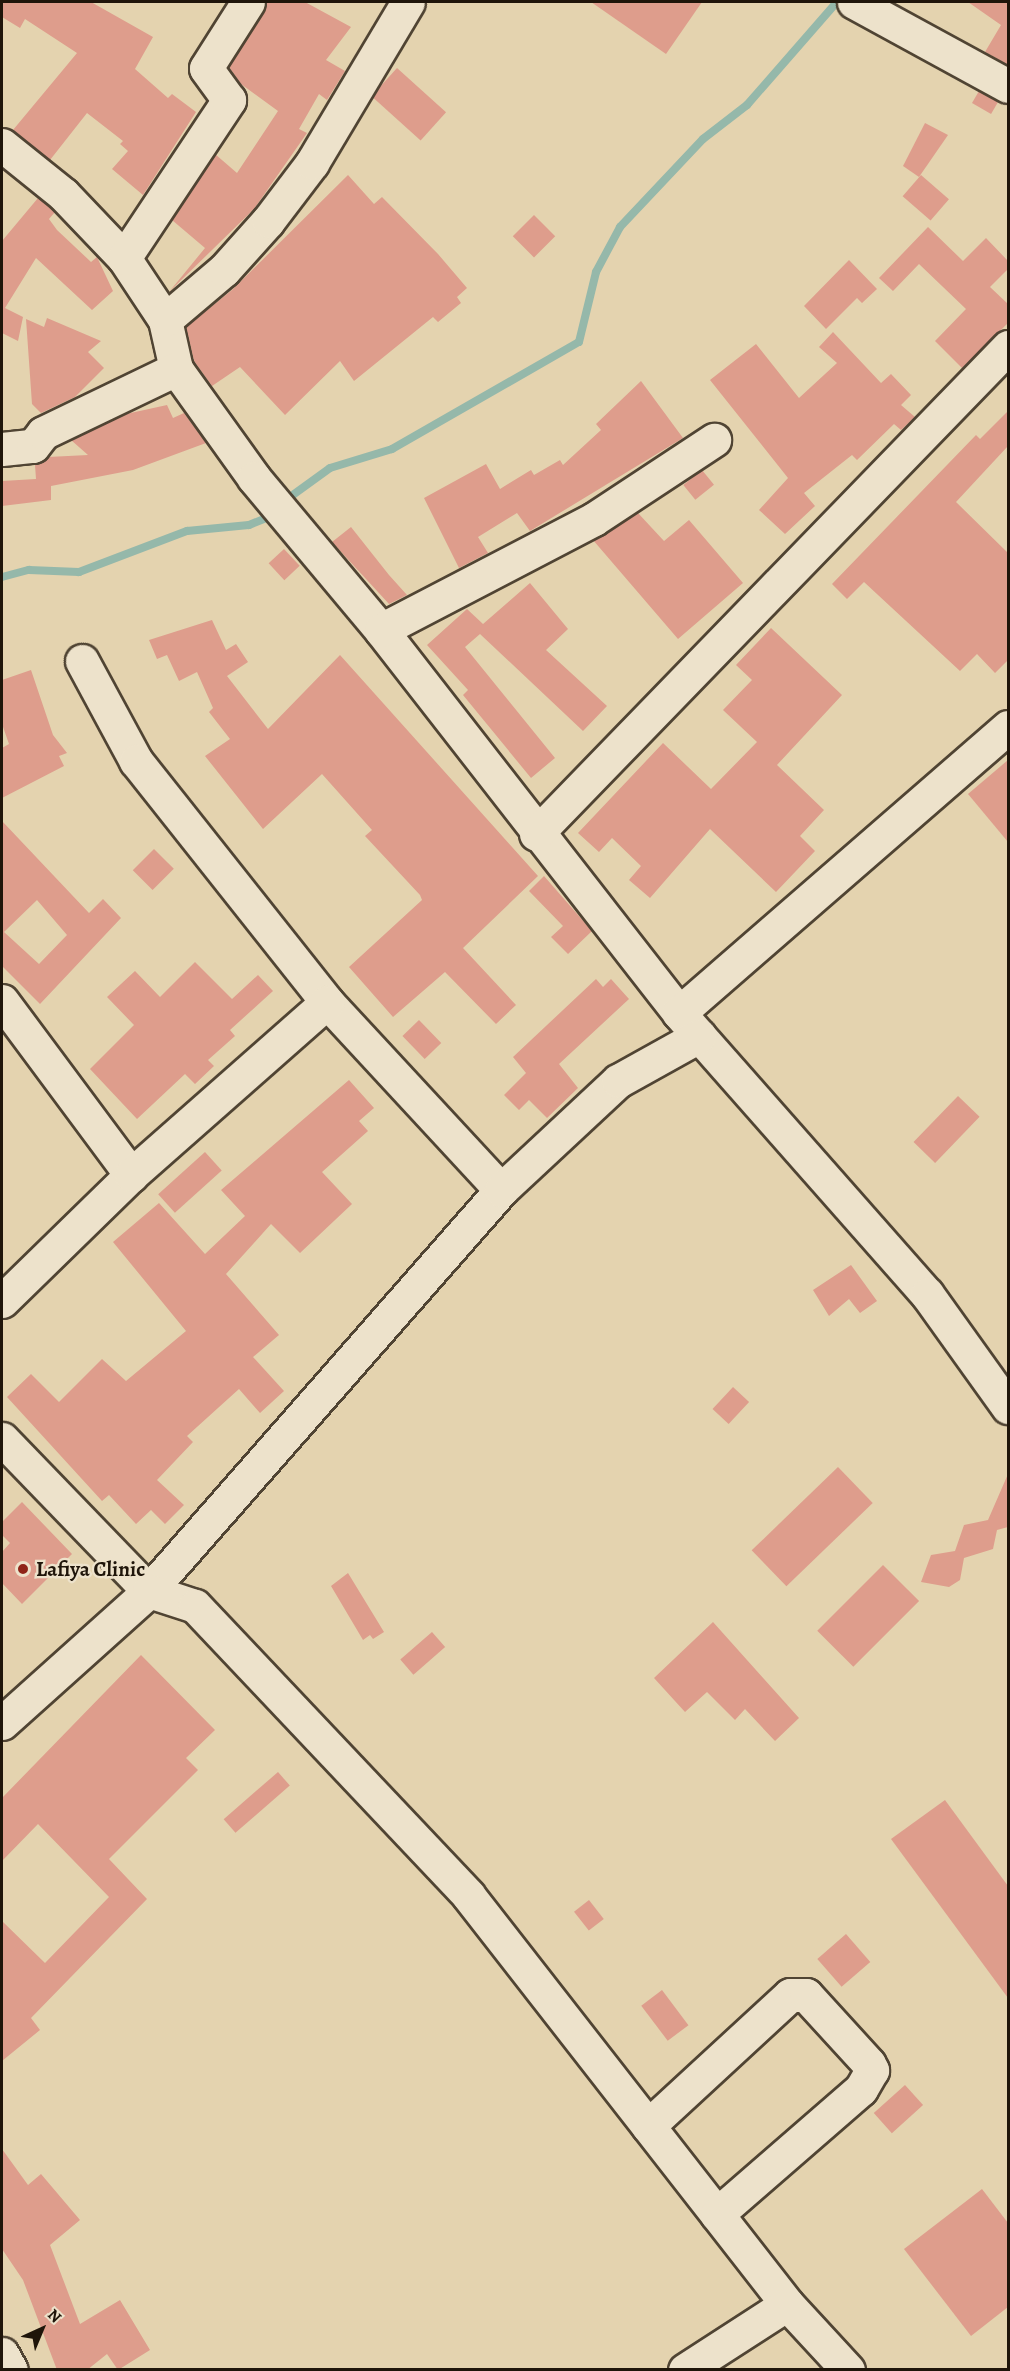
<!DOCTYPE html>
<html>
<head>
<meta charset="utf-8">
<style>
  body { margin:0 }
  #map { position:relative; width:1010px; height:2371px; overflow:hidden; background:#e4d3af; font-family:Alegreya,serif }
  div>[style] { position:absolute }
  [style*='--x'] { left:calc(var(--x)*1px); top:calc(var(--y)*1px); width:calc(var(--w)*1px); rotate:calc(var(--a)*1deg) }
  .stream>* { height:8px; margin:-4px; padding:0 4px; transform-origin:4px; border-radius:4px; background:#95b8aa }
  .building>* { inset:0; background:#de9d8c; transform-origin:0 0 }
  .roads { filter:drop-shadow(2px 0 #504433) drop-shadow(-2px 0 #504433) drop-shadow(0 2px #504433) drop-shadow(0 -2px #504433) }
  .minor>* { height:33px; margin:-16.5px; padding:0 16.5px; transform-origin:16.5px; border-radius:16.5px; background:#ede2cb }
  .dots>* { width:16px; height:16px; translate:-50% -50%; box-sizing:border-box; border:3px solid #ede2cb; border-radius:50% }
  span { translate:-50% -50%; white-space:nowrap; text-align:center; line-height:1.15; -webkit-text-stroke:4.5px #ede2cb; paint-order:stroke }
  .poi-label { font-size:21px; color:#1f150a; font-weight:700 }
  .left { translate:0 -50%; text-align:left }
  .frame { position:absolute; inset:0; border:3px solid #1f150a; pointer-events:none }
  .north { position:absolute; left:12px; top:2299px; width:60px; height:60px; -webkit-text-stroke:4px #ede2cb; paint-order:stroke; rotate:44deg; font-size:16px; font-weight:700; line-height:24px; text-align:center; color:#1f150a }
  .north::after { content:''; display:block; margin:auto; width:21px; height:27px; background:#1f150a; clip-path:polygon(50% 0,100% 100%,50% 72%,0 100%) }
</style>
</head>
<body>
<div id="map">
  <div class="stream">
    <i style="--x:290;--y:497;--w:49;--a:-35.9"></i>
    <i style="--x:330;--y:468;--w:65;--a:-17"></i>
    <i style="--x:392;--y:449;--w:215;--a:-29.8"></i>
    <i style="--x:579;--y:342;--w:72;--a:-76.3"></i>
    <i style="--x:596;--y:272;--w:51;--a:-61.9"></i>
    <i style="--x:620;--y:227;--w:121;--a:-46.7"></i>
    <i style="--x:703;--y:139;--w:56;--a:-37.7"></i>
    <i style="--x:747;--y:105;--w:137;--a:-48.9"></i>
    <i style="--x:2;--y:577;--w:28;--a:-15"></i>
    <i style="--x:29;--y:570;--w:50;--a:2.3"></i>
    <i style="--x:79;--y:572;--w:116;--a:-20.8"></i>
    <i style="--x:187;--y:531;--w:62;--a:-5.5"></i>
    <i style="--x:249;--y:525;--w:22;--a:-22"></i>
  </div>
  <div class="building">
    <i style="clip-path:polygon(2px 2px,91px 2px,153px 37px,135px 69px,168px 98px,172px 94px,196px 112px,143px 195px,112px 169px,128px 151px,120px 144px,123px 141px,87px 113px,50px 160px,13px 130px,77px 53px,25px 19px,20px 28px,2px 17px)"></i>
    <i style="clip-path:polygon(267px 2px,305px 2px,351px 27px,326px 60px,345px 71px,327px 100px,319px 94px,299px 129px,307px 133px,254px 209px,169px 292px,205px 248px,172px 220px,215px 154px,237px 173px,278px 111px,241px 84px,229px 67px)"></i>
    <i style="clip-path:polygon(591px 2px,702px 2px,666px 54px)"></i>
    <i style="clip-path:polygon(968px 2px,1008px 2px,1008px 65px,985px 52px,1001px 25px)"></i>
    <i style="left:397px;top:68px;width:66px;height:38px;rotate:42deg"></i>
    <i style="left:979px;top:91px;width:22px;height:14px;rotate:30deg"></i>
    <i style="clip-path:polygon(925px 123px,948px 135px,919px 177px,903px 166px)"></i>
    <i style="clip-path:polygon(348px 175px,374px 204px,382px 197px,438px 254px,467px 288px,457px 297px,461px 303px,438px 322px,433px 317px,354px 381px,340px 361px,285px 415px,240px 367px,212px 386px,194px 361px,186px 327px,232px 290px)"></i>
    <i style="left:921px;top:175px;width:37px;height:28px;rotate:41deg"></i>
    <i style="clip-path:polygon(38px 198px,55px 212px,49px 219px,57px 230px,91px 262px,97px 257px,113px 291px,92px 310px,36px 258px,5px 308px,23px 317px,18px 341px,2px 333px,2px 241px)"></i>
    <i style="left:534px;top:215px;width:30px;height:30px;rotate:45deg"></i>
    <i style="clip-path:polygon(928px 227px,963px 261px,986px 238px,1008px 261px,1008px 269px,990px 287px,1008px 304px,1008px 323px,962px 368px,935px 341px,966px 309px,919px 264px,893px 291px,879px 278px)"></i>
    <i style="clip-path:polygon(849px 260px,877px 289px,862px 303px,857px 298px,826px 329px,804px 306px)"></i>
    <i style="clip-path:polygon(47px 318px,101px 341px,88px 352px,104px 368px,75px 397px,41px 413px,32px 404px,26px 319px,44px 327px)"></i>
    <i style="clip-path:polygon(833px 332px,881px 383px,891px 374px,911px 395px,901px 405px,915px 417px,901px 430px,894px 424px,857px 460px,852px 455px,804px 493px,815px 506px,785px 534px,759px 510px,788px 478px,710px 380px,756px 344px,799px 398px,837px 363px,819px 347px)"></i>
    <i style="clip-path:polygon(641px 381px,683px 438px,530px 531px,517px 513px,478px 537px,488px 553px,459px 568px,424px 498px,486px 464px,500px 489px,531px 470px,534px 475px,560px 460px,563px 465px,601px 430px,596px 424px)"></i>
    <i style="clip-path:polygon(167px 405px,173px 418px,184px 413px,206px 443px,133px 470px,51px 486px,51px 500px,2px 506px,2px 481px,36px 479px,35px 465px,48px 457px,88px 455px,71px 440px,126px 414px)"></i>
    <i style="clip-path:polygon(1008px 411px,1008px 446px,956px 502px,1008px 553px,1008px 660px,995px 673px,977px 654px,960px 671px,864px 582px,847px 599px,832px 584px,976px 435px,980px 439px)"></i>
    <i style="left:702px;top:470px;width:19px;height:24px;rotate:51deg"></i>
    <i style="clip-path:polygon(638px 513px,664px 541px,689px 520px,743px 583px,678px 639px,593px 540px)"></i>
    <i style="clip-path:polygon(351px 527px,389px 575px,407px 595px,389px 604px,332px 542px)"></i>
    <i style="left:284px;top:549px;width:23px;height:21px;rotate:47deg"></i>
    <i style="clip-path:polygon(530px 583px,568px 629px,546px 650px,607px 706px,583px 731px,480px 634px,465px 647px,555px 758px,531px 778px,463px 695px,468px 690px,427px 645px,467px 609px,483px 624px)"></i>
    <i style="clip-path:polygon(212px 620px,226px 650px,236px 644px,248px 662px,227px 676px,268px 729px,340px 655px,538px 876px,463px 948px,516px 1005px,496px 1024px,445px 972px,393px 1017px,349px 967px,422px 900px,420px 895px,365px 836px,372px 830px,322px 774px,263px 829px,205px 756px,230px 739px,209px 712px,213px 708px,197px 672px,179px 681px,167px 655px,157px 659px,149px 640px)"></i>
    <i style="clip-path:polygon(771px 628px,842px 695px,777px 765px,824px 810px,800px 836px,815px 851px,776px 892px,710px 829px,650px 898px,629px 880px,641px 866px,612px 838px,599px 852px,578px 833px,663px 743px,711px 789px,757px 742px,723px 710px,752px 680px,736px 665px)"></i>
    <i style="clip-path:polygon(31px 670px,53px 735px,67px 753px,59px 756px,64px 766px,2px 798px,2px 748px,9px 744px,2px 724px,2px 680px)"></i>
    <i style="clip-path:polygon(1008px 760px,1008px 842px,968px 794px)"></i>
    <i style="clip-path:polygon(evenodd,2px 821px,89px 913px,103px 899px,121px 918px,40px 1004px,2px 966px,2px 821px,37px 900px,67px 935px,39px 964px,4px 932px,37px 900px)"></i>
    <i style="left:154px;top:849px;width:28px;height:30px;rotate:45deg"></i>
    <i style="clip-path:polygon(544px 876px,592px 931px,568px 954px,551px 937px,563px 926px,529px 891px)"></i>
    <i style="clip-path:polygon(195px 962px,232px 999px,258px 975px,273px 991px,230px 1030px,235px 1036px,208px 1060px,214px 1066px,195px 1084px,185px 1074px,137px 1119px,90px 1069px,134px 1025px,107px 997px,135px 971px,160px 997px)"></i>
    <i style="clip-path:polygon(596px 979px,603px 987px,611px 979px,629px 999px,559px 1064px,578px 1088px,547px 1118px,529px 1100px,519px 1110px,504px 1095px,526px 1073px,513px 1057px)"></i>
    <i style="left:419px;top:1020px;width:32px;height:23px;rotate:46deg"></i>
    <i style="clip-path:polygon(349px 1080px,374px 1108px,359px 1121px,368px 1131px,322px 1172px,352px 1204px,300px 1253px,271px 1224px,226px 1274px,279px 1335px,253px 1357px,284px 1391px,260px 1413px,239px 1389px,187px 1436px,193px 1442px,157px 1480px,184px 1505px,165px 1524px,151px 1510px,136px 1524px,109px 1495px,102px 1501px,7px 1397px,31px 1374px,59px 1402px,102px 1359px,126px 1381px,186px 1331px,113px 1242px,159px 1203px,205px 1254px,245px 1216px,221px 1190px)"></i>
    <i style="left:958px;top:1096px;width:30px;height:64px;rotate:44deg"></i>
    <i style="left:205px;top:1152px;width:25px;height:63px;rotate:48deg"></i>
    <i style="clip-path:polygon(851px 1265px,877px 1301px,860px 1313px,849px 1299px,829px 1316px,813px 1290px)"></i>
    <i style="left:733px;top:1387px;width:22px;height:30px;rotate:43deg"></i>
    <i style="left:838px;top:1467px;width:50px;height:120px;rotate:46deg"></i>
    <i style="clip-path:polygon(1008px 1474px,1008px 1527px,997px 1530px,993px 1549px,964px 1558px,960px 1580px,949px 1587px,921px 1582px,931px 1555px,955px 1551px,964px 1525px,988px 1520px)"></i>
    <i style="clip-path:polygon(22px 1502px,72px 1554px,22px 1604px,2px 1583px,2px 1552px,10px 1543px,2px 1535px,2px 1522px)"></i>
    <i style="left:883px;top:1565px;width:51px;height:93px;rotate:45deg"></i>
    <i style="clip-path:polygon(348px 1573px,384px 1632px,373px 1639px,370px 1635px,363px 1640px,331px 1586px)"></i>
    <i style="clip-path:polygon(713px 1622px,799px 1718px,775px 1741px,745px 1709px,735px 1720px,707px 1692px,685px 1712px,654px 1678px)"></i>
    <i style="left:432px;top:1632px;width:20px;height:42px;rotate:49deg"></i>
    <i style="clip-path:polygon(141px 1655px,215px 1730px,186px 1758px,198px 1770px,109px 1859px,147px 1899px,31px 2018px,40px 2030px,2px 2061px,2px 1921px,45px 1963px,109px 1897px,38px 1824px,2px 1861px,2px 1798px)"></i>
    <i style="left:278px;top:1772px;width:18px;height:72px;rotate:49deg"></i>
    <i style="clip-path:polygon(945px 1800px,1008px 1886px,1008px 1998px,891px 1839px)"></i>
    <i style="left:589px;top:1900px;width:24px;height:19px;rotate:52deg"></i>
    <i style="left:846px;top:1934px;width:37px;height:38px;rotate:49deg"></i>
    <i style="left:662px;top:1990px;width:44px;height:26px;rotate:53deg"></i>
    <i style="left:905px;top:2085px;width:27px;height:42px;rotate:48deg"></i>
    <i style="clip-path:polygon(2px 2149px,28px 2185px,41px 2174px,80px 2220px,50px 2245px,80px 2324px,120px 2300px,150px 2350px,118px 2370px,107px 2354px,87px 2370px,57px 2370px,23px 2280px,2px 2249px)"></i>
    <i style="clip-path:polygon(982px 2189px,1008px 2223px,1008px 2307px,971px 2336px,904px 2249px)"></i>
  </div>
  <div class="roads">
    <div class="minor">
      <i style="--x:854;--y:2;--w:175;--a:28.6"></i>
      <i style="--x:2;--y:145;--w:78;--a:38.8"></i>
      <i style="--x:63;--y:194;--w:88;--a:46.4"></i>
      <i style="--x:124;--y:258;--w:74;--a:56.5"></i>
      <i style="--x:165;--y:320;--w:50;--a:77.3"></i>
      <i style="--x:176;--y:369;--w:134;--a:54.4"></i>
      <i style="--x:254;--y:478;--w:198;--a:50.1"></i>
      <i style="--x:381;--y:630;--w:485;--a:52.1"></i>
      <i style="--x:679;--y:1013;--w:375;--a:48.6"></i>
      <i style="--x:927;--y:1294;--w:139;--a:54.4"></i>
      <i style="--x:124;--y:258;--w:190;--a:-56.4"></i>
      <i style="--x:229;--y:100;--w:39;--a:-126"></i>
      <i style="--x:206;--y:68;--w:78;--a:-57.5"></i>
      <i style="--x:165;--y:320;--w:77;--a:-40.3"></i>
      <i style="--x:224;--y:270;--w:66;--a:-48.1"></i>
      <i style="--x:268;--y:221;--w:73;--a:-52.8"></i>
      <i style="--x:312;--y:163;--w:187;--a:-59.2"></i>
      <i style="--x:2;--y:449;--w:31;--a:-6"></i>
      <i style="--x:33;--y:446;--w:16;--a:-52"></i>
      <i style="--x:43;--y:433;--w:148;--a:-25.7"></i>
      <i style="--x:381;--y:630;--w:240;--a:-27.5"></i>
      <i style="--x:594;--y:519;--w:144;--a:-33.4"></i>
      <i style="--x:82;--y:661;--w:114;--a:61.6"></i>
      <i style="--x:136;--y:761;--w:308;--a:51.6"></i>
      <i style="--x:327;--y:1002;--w:256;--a:47.2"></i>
      <i style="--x:536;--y:834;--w:678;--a:-45.9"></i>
      <i style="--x:2;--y:1001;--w:217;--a:53.4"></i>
      <i style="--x:679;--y:1013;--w:436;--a:-41"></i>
      <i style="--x:2;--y:1301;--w:180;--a:-44.3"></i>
      <i style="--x:131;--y:1175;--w:261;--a:-41.4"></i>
      <i style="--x:2;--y:1439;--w:211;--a:46"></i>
      <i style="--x:149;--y:1591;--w:534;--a:-48.72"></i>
      <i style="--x:501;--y:1190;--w:160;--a:-43"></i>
      <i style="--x:618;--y:1081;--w:93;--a:-29.1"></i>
      <i style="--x:2;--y:1723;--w:198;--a:-41.9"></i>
      <i style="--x:149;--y:1591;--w:48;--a:18.1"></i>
      <i style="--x:195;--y:1606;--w:398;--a:46.6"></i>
      <i style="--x:468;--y:1895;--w:519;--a:52.05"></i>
      <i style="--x:787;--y:2304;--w:90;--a:47.3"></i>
      <i style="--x:648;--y:2126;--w:193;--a:-42.7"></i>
      <i style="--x:790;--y:1995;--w:16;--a:0"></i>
      <i style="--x:806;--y:1995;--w:93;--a:47.6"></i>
      <i style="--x:869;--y:2064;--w:7;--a:63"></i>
      <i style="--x:872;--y:2070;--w:22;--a:120"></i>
      <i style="--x:861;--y:2089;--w:191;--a:139"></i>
      <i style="--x:2;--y:2354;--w:18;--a:61"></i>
      <i style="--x:685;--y:2370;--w:121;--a:-32.9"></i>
    </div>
  </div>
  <div class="dots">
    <i style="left:23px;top:1569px;background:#8f2418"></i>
  </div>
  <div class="poi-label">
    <span class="left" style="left:36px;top:1569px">Lafiya Clinic</span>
  </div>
  <div class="frame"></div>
  <div class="north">N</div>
</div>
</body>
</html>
